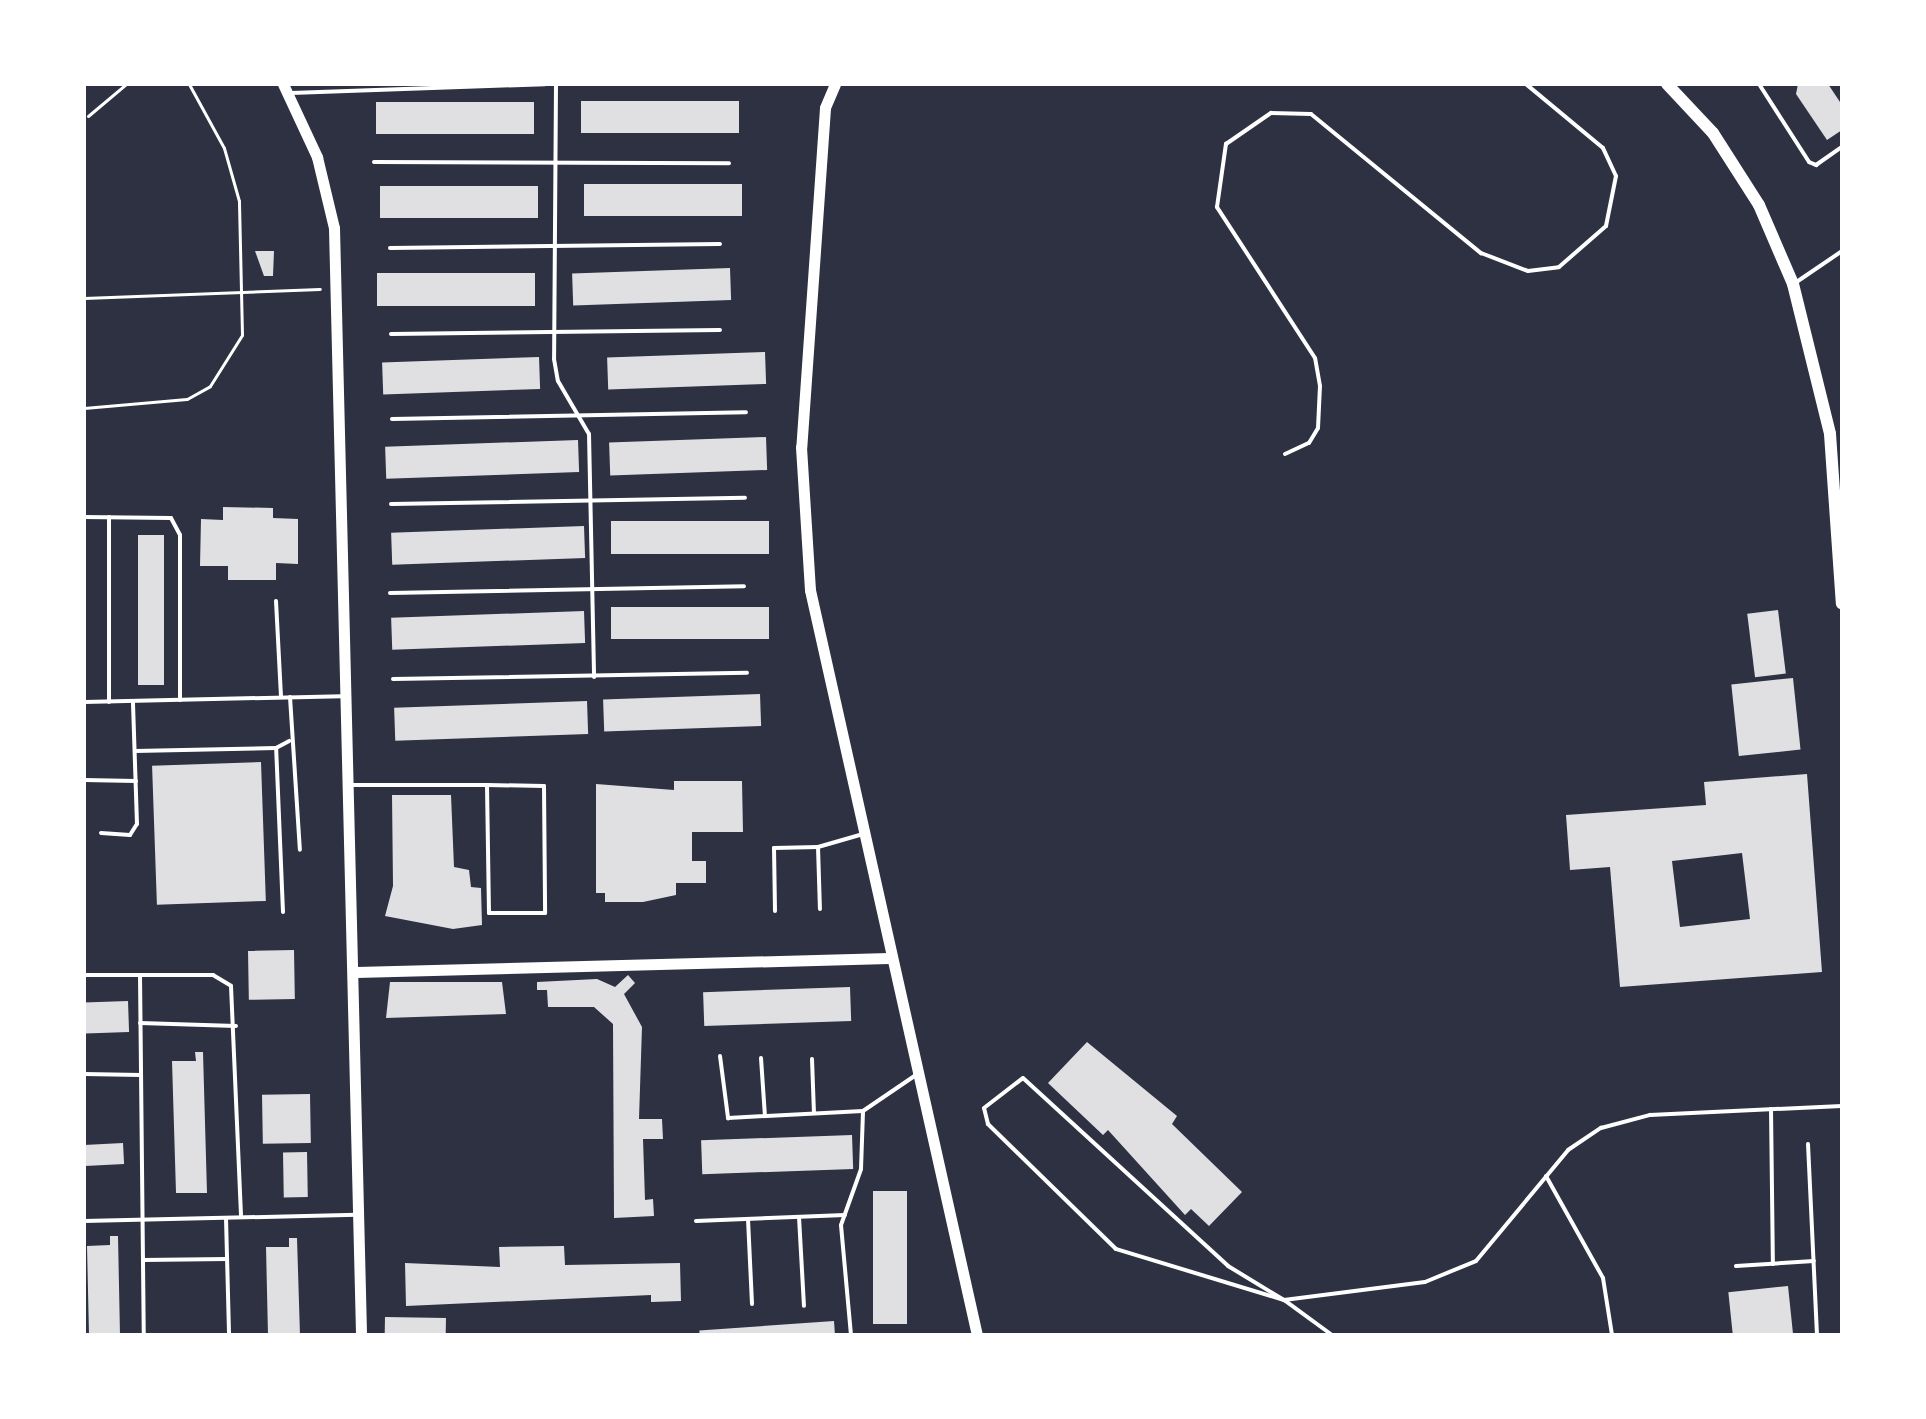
<!DOCTYPE html>
<html>
<head>
<meta charset="utf-8">
<style>
  body { margin:0 }
  #map { position:relative; width:1926px; height:1419px; overflow:hidden; background:#2d3142; font-family:"Noto Sans",sans-serif }
  div>[style] { position:absolute }
  [style*='--x'] { left:calc(var(--x)*1px); top:calc(var(--y)*1px); width:calc(var(--w)*1px); rotate:calc(var(--a)*1deg) }
  .building>* { inset:0; background:#e0e0e3; transform-origin:0 0 }
  .path>* { height:3px; margin:-1.5px; padding:0 1.5px; transform-origin:1.5px; border-radius:1.5px; background:#fff }
  .service>* { height:4px; margin:-2px; padding:0 2px; transform-origin:2px; border-radius:2px; background:#fff }
  .tertiary>* { height:11px; margin:-5.5px; padding:0 5.5px; transform-origin:5.5px; border-radius:5.5px; background:#fff }
  .secondary>* { height:12px; margin:-6px; padding:0 6px; transform-origin:6px; border-radius:6px; background:#fff }
  span { translate:-50% -50%; white-space:nowrap; text-align:center; line-height:1.15; -webkit-text-stroke:8px #fff; paint-order:stroke }
  .frame { position:absolute; inset:0; border:86px solid #fff; pointer-events:none }
</style>
</head>
<body>
<div id="map">
  <div class="building">
    <i style="clip-path:polygon(1798px 84px,1828px 84px,1842px 105px,1842px 130px,1827px 140px,1796px 94px)"></i>
    <i style="left:739px;top:101px;width:32px;height:158px;rotate:90deg"></i>
    <i style="left:534px;top:102px;width:32px;height:158px;rotate:90deg"></i>
    <i style="left:742px;top:184px;width:32px;height:158px;rotate:90deg"></i>
    <i style="left:538px;top:186px;width:32px;height:158px;rotate:90deg"></i>
    <i style="clip-path:polygon(255px 251px,274px 251px,273px 276px,264px 276px)"></i>
    <i style="left:730px;top:268px;width:32px;height:158px;rotate:88deg"></i>
    <i style="left:535px;top:273px;width:33px;height:158px;rotate:90deg"></i>
    <i style="left:765px;top:352px;width:32px;height:158px;rotate:88deg"></i>
    <i style="left:539px;top:357px;width:32px;height:157px;rotate:88deg"></i>
    <i style="left:766px;top:437px;width:33px;height:157px;rotate:88deg"></i>
    <i style="left:578px;top:440px;width:32px;height:193px;rotate:88deg"></i>
    <i style="clip-path:polygon(223px 507px,273px 508px,273px 518px,298px 519px,298px 564px,276px 563px,276px 580px,228px 580px,228px 566px,200px 566px,201px 519px,223px 520px)"></i>
    <i style="left:769px;top:521px;width:33px;height:158px;rotate:90deg"></i>
    <i style="left:584px;top:526px;width:32px;height:193px;rotate:88deg"></i>
    <i style="left:138px;top:535px;width:26px;height:150px"></i>
    <i style="left:769px;top:607px;width:32px;height:158px;rotate:90deg"></i>
    <i style="left:1778px;top:610px;width:64px;height:31px;rotate:83deg"></i>
    <i style="left:584px;top:611px;width:32px;height:193px;rotate:88deg"></i>
    <i style="left:1793px;top:678px;width:72px;height:62px;rotate:84deg"></i>
    <i style="left:760px;top:694px;width:32px;height:157px;rotate:88deg"></i>
    <i style="left:587px;top:701px;width:33px;height:193px;rotate:88deg"></i>
    <i style="left:261px;top:762px;width:139px;height:109px;rotate:88deg"></i>
    <i style="clip-path:polygon(evenodd,1807px 774px,1822px 972px,1620px 987px,1610px 867px,1570px 870px,1566px 815px,1706px 805px,1704px 782px,1807px 774px,1742px 853px,1750px 919px,1680px 927px,1672px 861px,1742px 853px)"></i>
    <i style="clip-path:polygon(674px 781px,742px 781px,743px 832px,692px 832px,692px 861px,706px 861px,706px 883px,676px 883px,676px 895px,643px 902px,605px 902px,605px 893px,596px 893px,596px 784px,674px 790px)"></i>
    <i style="clip-path:polygon(392px 795px,451px 795px,454px 867px,469px 870px,471px 887px,481px 888px,482px 925px,453px 929px,385px 916px,393px 886px)"></i>
    <i style="left:294px;top:950px;width:49px;height:46px;rotate:89deg"></i>
    <i style="clip-path:polygon(628px 975px,635px 983px,624px 994px,642px 1027px,639px 1119px,662px 1119px,663px 1139px,643px 1139px,645px 1200px,653px 1199px,654px 1216px,614px 1218px,613px 1024px,594px 1007px,548px 1007px,547px 990px,537px 990px,537px 982px,597px 979px,615px 987px)"></i>
    <i style="clip-path:polygon(390px 982px,502px 982px,506px 1014px,386px 1018px)"></i>
    <i style="left:850px;top:987px;width:34px;height:147px;rotate:88deg"></i>
    <i style="left:128px;top:1001px;width:31px;height:44px;rotate:88deg"></i>
    <i style="clip-path:polygon(1087px 1042px,1177px 1116px,1172px 1124px,1242px 1192px,1209px 1226px,1191px 1209px,1185px 1215px,1108px 1130px,1103px 1135px,1048px 1083px)"></i>
    <i style="clip-path:polygon(195px 1052px,203px 1052px,207px 1193px,176px 1193px,172px 1061px,196px 1061px)"></i>
    <i style="left:310px;top:1094px;width:49px;height:48px;rotate:89deg"></i>
    <i style="left:852px;top:1135px;width:34px;height:151px;rotate:88deg"></i>
    <i style="left:123px;top:1143px;width:21px;height:39px;rotate:87deg"></i>
    <i style="left:307px;top:1152px;width:45px;height:24px;rotate:89deg"></i>
    <i style="left:873px;top:1191px;width:34px;height:133px"></i>
    <i style="clip-path:polygon(110px 1236px,118px 1236px,120px 1335px,89px 1335px,87px 1246px,110px 1245px)"></i>
    <i style="clip-path:polygon(289px 1238px,297px 1238px,300px 1335px,268px 1335px,266px 1247px,289px 1247px)"></i>
    <i style="clip-path:polygon(564px 1246px,565px 1265px,680px 1263px,681px 1301px,651px 1302px,651px 1295px,406px 1306px,405px 1263px,500px 1267px,499px 1247px)"></i>
    <i style="left:1788px;top:1286px;width:49px;height:60px;rotate:84deg"></i>
    <i style="left:385px;top:1317px;width:61px;height:18px;rotate:1deg"></i>
    <i style="left:834px;top:1321px;width:14px;height:135px;rotate:86deg"></i>
  </div>
  <div class="path">
    <i style="--x:88;--y:116;--w:50;--a:-40.1"></i>
    <i style="--x:84;--y:298;--w:236;--a:-2.2"></i>
    <i style="--x:84;--y:408;--w:103;--a:-5"></i>
    <i style="--x:187;--y:399;--w:26;--a:-29"></i>
    <i style="--x:210;--y:386;--w:60;--a:-57.9"></i>
    <i style="--x:242;--y:335;--w:134;--a:-91.3"></i>
    <i style="--x:239;--y:201;--w:55;--a:-105.8"></i>
    <i style="--x:224;--y:148;--w:73;--a:-118.7"></i>
  </div>
  <div class="service">
    <i style="--x:556;--y:84;--w:275;--a:90.4"></i>
    <i style="--x:554;--y:359;--w:22;--a:80"></i>
    <i style="--x:558;--y:381;--w:61;--a:59.7"></i>
    <i style="--x:589;--y:434;--w:243;--a:88.8"></i>
    <i style="--x:1759;--y:84;--w:93;--a:57.3"></i>
    <i style="--x:1809;--y:162;--w:8;--a:23"></i>
    <i style="--x:1816;--y:165;--w:32;--a:-35"></i>
    <i style="--x:291;--y:93;--w:254;--a:-2"></i>
    <i style="--x:374;--y:162;--w:355;--a:0.2"></i>
    <i style="--x:390;--y:248;--w:330;--a:-0.7"></i>
    <i style="--x:1795;--y:283;--w:57;--a:-34.2"></i>
    <i style="--x:391;--y:334;--w:329;--a:-0.7"></i>
    <i style="--x:392;--y:419;--w:354;--a:-1.1"></i>
    <i style="--x:1285;--y:454;--w:26;--a:-25"></i>
    <i style="--x:1309;--y:443;--w:17;--a:-59"></i>
    <i style="--x:1318;--y:428;--w:42;--a:-87.3"></i>
    <i style="--x:1320;--y:386;--w:28;--a:-100"></i>
    <i style="--x:1315;--y:358;--w:180;--a:-123"></i>
    <i style="--x:1217;--y:207;--w:64;--a:-81.9"></i>
    <i style="--x:1226;--y:144;--w:55;--a:-34.6"></i>
    <i style="--x:1271;--y:113;--w:40;--a:1.4"></i>
    <i style="--x:1311;--y:114;--w:220;--a:39.3"></i>
    <i style="--x:1481;--y:253;--w:50;--a:21"></i>
    <i style="--x:1528;--y:271;--w:31;--a:-7"></i>
    <i style="--x:1559;--y:267;--w:62;--a:-41.1"></i>
    <i style="--x:1606;--y:226;--w:51;--a:-78.7"></i>
    <i style="--x:1616;--y:176;--w:31;--a:-115"></i>
    <i style="--x:1603;--y:148;--w:100;--a:-140.3"></i>
    <i style="--x:391;--y:504;--w:354;--a:-1"></i>
    <i style="--x:84;--y:517;--w:87;--a:0.7"></i>
    <i style="--x:171;--y:518;--w:19;--a:62"></i>
    <i style="--x:180;--y:535;--w:165;--a:90"></i>
    <i style="--x:109;--y:517;--w:185;--a:90"></i>
    <i style="--x:390;--y:593;--w:354;--a:-1.1"></i>
    <i style="--x:276;--y:601;--w:96;--a:87"></i>
    <i style="--x:393;--y:679;--w:354;--a:-1"></i>
    <i style="--x:290;--y:697;--w:153;--a:86.3"></i>
    <i style="--x:84;--y:702;--w:258;--a:-1.3"></i>
    <i style="--x:135;--y:751;--w:141;--a:-1.2"></i>
    <i style="--x:84;--y:780;--w:52;--a:1.1"></i>
    <i style="--x:350;--y:785;--w:137;--a:0"></i>
    <i style="--x:487;--y:785;--w:57;--a:1"></i>
    <i style="--x:544;--y:786;--w:127;--a:89.5"></i>
    <i style="--x:545;--y:913;--w:56;--a:180"></i>
    <i style="--x:489;--y:913;--w:128;--a:-90.9"></i>
    <i style="--x:101;--y:833;--w:29;--a:4"></i>
    <i style="--x:130;--y:835;--w:13;--a:-58"></i>
    <i style="--x:137;--y:824;--w:123;--a:-91.9"></i>
    <i style="--x:818;--y:847;--w:62;--a:88.2"></i>
    <i style="--x:775;--y:911;--w:63;--a:-90.9"></i>
    <i style="--x:774;--y:848;--w:44;--a:-1.3"></i>
    <i style="--x:818;--y:847;--w:47;--a:-16.1"></i>
    <i style="--x:283;--y:912;--w:164;--a:-92.4"></i>
    <i style="--x:276;--y:748;--w:15;--a:-28"></i>
    <i style="--x:84;--y:975;--w:129;--a:0"></i>
    <i style="--x:213;--y:975;--w:21;--a:31"></i>
    <i style="--x:231;--y:986;--w:231;--a:87.5"></i>
    <i style="--x:140;--y:975;--w:360;--a:89.4"></i>
    <i style="--x:140;--y:1023;--w:96;--a:1.8"></i>
    <i style="--x:720;--y:1056;--w:63;--a:82.6"></i>
    <i style="--x:728;--y:1118;--w:135;--a:-3"></i>
    <i style="--x:761;--y:1058;--w:58;--a:86.1"></i>
    <i style="--x:812;--y:1059;--w:54;--a:87.9"></i>
    <i style="--x:84;--y:1074;--w:57;--a:1"></i>
    <i style="--x:1023;--y:1078;--w:278;--a:42.5"></i>
    <i style="--x:1228;--y:1266;--w:66;--a:31.3"></i>
    <i style="--x:1284;--y:1300;--w:176;--a:-163.1"></i>
    <i style="--x:1116;--y:1249;--w:179;--a:-135.7"></i>
    <i style="--x:988;--y:1124;--w:16;--a:-104"></i>
    <i style="--x:984;--y:1108;--w:49;--a:-37.6"></i>
    <i style="--x:1771;--y:1109;--w:155;--a:89.3"></i>
    <i style="--x:1808;--y:1144;--w:191;--a:87.3"></i>
    <i style="--x:1546;--y:1176;--w:117;--a:60.8"></i>
    <i style="--x:1603;--y:1278;--w:58;--a:81"></i>
    <i style="--x:799;--y:1217;--w:89;--a:86.8"></i>
    <i style="--x:226;--y:1218;--w:117;--a:88.5"></i>
    <i style="--x:748;--y:1219;--w:85;--a:87.3"></i>
    <i style="--x:84;--y:1221;--w:273;--a:-1.3"></i>
    <i style="--x:696;--y:1221;--w:149;--a:-2.3"></i>
    <i style="--x:143;--y:1260;--w:84;--a:-0.7"></i>
    <i style="--x:1736;--y:1266;--w:78;--a:-3.7"></i>
    <i style="--x:851;--y:1335;--w:110;--a:-95.2"></i>
    <i style="--x:841;--y:1225;--w:59;--a:-70.3"></i>
    <i style="--x:861;--y:1169;--w:58;--a:-88"></i>
    <i style="--x:863;--y:1111;--w:64;--a:-34.2"></i>
    <i style="--x:1332;--y:1335;--w:59;--a:-143.9"></i>
    <i style="--x:1284;--y:1300;--w:142;--a:-7.3"></i>
    <i style="--x:1425;--y:1282;--w:55;--a:-22.4"></i>
    <i style="--x:1476;--y:1261;--w:144;--a:-50.3"></i>
    <i style="--x:1568;--y:1150;--w:40;--a:-34"></i>
    <i style="--x:1601;--y:1128;--w:51;--a:-14.9"></i>
    <i style="--x:1650;--y:1115;--w:192;--a:-2.7"></i>
  </div>
  <div class="tertiary">
    <i style="--x:283;--y:84;--w:81;--a:65"></i>
    <i style="--x:317;--y:157;--w:73;--a:76.5"></i>
    <i style="--x:334;--y:228;--w:1107;--a:88.6"></i>
    <i style="--x:835;--y:84;--w:26;--a:113"></i>
    <i style="--x:825;--y:108;--w:340;--a:94"></i>
    <i style="--x:801;--y:447;--w:143;--a:86.4"></i>
    <i style="--x:810;--y:590;--w:763;--a:77.37"></i>
    <i style="--x:356;--y:972;--w:533;--a:-1.5"></i>
  </div>
  <div class="secondary">
    <i style="--x:1667;--y:84;--w:67;--a:46.8"></i>
    <i style="--x:1713;--y:133;--w:85;--a:57.4"></i>
    <i style="--x:1759;--y:205;--w:86;--a:66.7"></i>
    <i style="--x:1793;--y:284;--w:154;--a:76.1"></i>
    <i style="--x:1830;--y:434;--w:170;--a:86"></i>
  </div>
  <div class="frame"></div>
</div>
</body>
</html>
